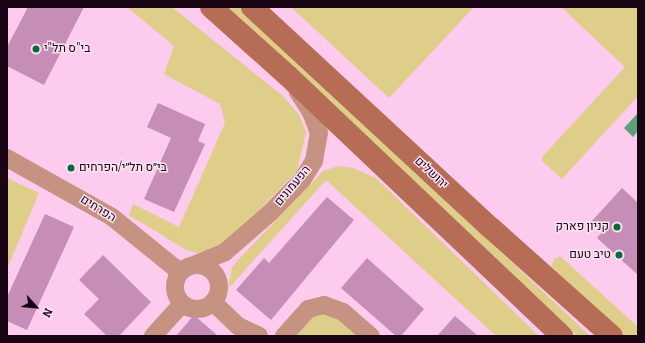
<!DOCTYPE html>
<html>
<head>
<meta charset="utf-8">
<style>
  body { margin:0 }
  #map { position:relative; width:645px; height:343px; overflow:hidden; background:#fccbee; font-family:Bitter,Heebo,serif }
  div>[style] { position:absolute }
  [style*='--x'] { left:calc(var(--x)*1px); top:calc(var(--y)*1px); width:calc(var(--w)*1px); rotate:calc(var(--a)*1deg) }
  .green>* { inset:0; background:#dece8a }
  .water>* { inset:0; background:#5c9f78 }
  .building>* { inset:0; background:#c68db7 }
  .street>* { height:18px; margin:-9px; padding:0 9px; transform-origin:9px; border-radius:9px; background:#c69282 }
  .street>.ring { margin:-9px; padding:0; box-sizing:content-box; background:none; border:18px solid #c69282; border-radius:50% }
  .secondary>* { height:22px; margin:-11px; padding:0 11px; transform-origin:11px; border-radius:11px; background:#b76c56 }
  .dots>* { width:11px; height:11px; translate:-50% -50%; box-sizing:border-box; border:2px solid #fae1f2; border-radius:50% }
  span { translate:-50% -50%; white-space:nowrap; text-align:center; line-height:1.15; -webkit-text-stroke:3px #fae1f2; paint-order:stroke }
  .poi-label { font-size:12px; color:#190514 }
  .left { translate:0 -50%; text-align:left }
  .right { translate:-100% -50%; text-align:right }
  .street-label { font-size:12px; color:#190514 }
  .frame { position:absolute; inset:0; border:8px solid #190514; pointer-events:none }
  .north { position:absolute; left:16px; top:287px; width:40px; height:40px; -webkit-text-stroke:3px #fae1f2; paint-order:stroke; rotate:117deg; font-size:11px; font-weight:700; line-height:16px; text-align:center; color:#190514 }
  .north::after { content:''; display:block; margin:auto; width:14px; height:18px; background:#190514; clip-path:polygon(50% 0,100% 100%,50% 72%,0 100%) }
</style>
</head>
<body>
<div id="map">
  <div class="green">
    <i style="clip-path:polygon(127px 7px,172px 7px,284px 97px,299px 115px,306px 132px,297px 171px,224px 246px,201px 254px,186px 250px,129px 215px,133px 204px,179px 227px,225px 123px,220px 104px,164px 74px,174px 46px)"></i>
    <i style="clip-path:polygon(225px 7px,241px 7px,590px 336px,577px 336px)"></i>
    <i style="clip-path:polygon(291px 7px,474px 7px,389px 98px)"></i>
    <i style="clip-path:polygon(561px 7px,638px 7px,638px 96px,562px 179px,542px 161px,542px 157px,625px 67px)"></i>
    <i style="clip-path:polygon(338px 166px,353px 168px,376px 178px,539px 336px,496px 336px,326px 180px,228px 289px,232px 267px,239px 259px,323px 171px)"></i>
    <i style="clip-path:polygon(7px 178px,39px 193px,7px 269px)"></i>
    <i style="clip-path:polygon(560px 256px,638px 327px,638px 336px,623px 336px,551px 266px,554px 259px)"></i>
    <i style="clip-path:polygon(329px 311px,362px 336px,296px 336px,314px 315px)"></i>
  </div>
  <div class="water">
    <i style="clip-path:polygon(638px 113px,638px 131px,633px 137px,624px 128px)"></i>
  </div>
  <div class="building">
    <i style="clip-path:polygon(28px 7px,84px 7px,44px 85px,7px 66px,7px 47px)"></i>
    <i style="clip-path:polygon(158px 103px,205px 124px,198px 141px,205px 144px,174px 212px,144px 199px,171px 138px,147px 127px)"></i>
    <i style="clip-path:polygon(622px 188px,638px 203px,638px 275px,597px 238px,602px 232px,591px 222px)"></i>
    <i style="clip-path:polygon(327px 197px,354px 220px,271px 320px,236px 290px,264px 258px,269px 263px)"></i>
    <i style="clip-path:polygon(45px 214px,74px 227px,27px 330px,7px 321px,7px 297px)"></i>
    <i style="clip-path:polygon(103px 255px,151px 302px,119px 336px,107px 336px,84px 314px,99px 299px,79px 280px)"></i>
    <i style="clip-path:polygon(367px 258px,424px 309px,401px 336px,396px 336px,341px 288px)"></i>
    <i style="clip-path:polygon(194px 315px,218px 336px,176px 336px)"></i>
    <i style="clip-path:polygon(455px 316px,478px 336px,437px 336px)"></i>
  </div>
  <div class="street">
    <i style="--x:7;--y:158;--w:120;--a:29.3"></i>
    <i style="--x:112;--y:217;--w:87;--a:39"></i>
    <i style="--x:196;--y:264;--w:31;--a:-22"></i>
    <i style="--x:225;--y:252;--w:61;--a:-41"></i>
    <i style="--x:271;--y:212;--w:45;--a:-45.9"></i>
    <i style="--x:302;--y:180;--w:22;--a:-58"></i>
    <i style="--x:314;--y:161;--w:28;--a:-80"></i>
    <i style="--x:319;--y:133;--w:22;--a:-111"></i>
    <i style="--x:311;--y:112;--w:24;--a:-123"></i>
    <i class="ring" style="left:175px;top:265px;width:26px;height:26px"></i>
    <i style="--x:213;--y:302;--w:35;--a:44"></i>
    <i style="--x:238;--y:326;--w:23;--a:25"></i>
    <i style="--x:153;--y:336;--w:43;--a:-47.8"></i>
    <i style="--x:284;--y:336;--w:36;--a:-48"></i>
    <i style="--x:308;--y:309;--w:16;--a:-14"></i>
    <i style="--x:324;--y:305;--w:20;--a:20"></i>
    <i style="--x:343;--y:312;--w:37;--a:41"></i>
  </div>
  <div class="secondary">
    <i style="--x:211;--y:7;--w:103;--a:41.9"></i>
    <i style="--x:288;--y:76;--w:378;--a:43.5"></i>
    <i style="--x:252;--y:7;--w:326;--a:42.8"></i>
    <i style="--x:491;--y:228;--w:162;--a:41.8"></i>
  </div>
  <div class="dots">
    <i style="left:36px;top:49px;background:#066a3f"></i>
    <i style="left:71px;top:168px;background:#066a3f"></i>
    <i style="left:617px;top:227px;background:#066a3f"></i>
    <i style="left:619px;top:255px;background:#066a3f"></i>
  </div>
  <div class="poi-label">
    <span class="left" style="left:44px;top:49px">בי"ס תל"י</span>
    <span class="left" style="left:79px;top:168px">בי״ס תל״י/הפרחים</span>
    <span class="right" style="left:609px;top:227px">קניון פארק</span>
    <span class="right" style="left:611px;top:255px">טיב טעם</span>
  </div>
  <div class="street-label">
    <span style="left:431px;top:173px;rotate:43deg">ירושלים</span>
    <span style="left:293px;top:186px;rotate:-50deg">הפעמונים</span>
    <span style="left:98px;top:209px;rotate:32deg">הפרחים</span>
  </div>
  <div class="frame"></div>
  <div class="north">N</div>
</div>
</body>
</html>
